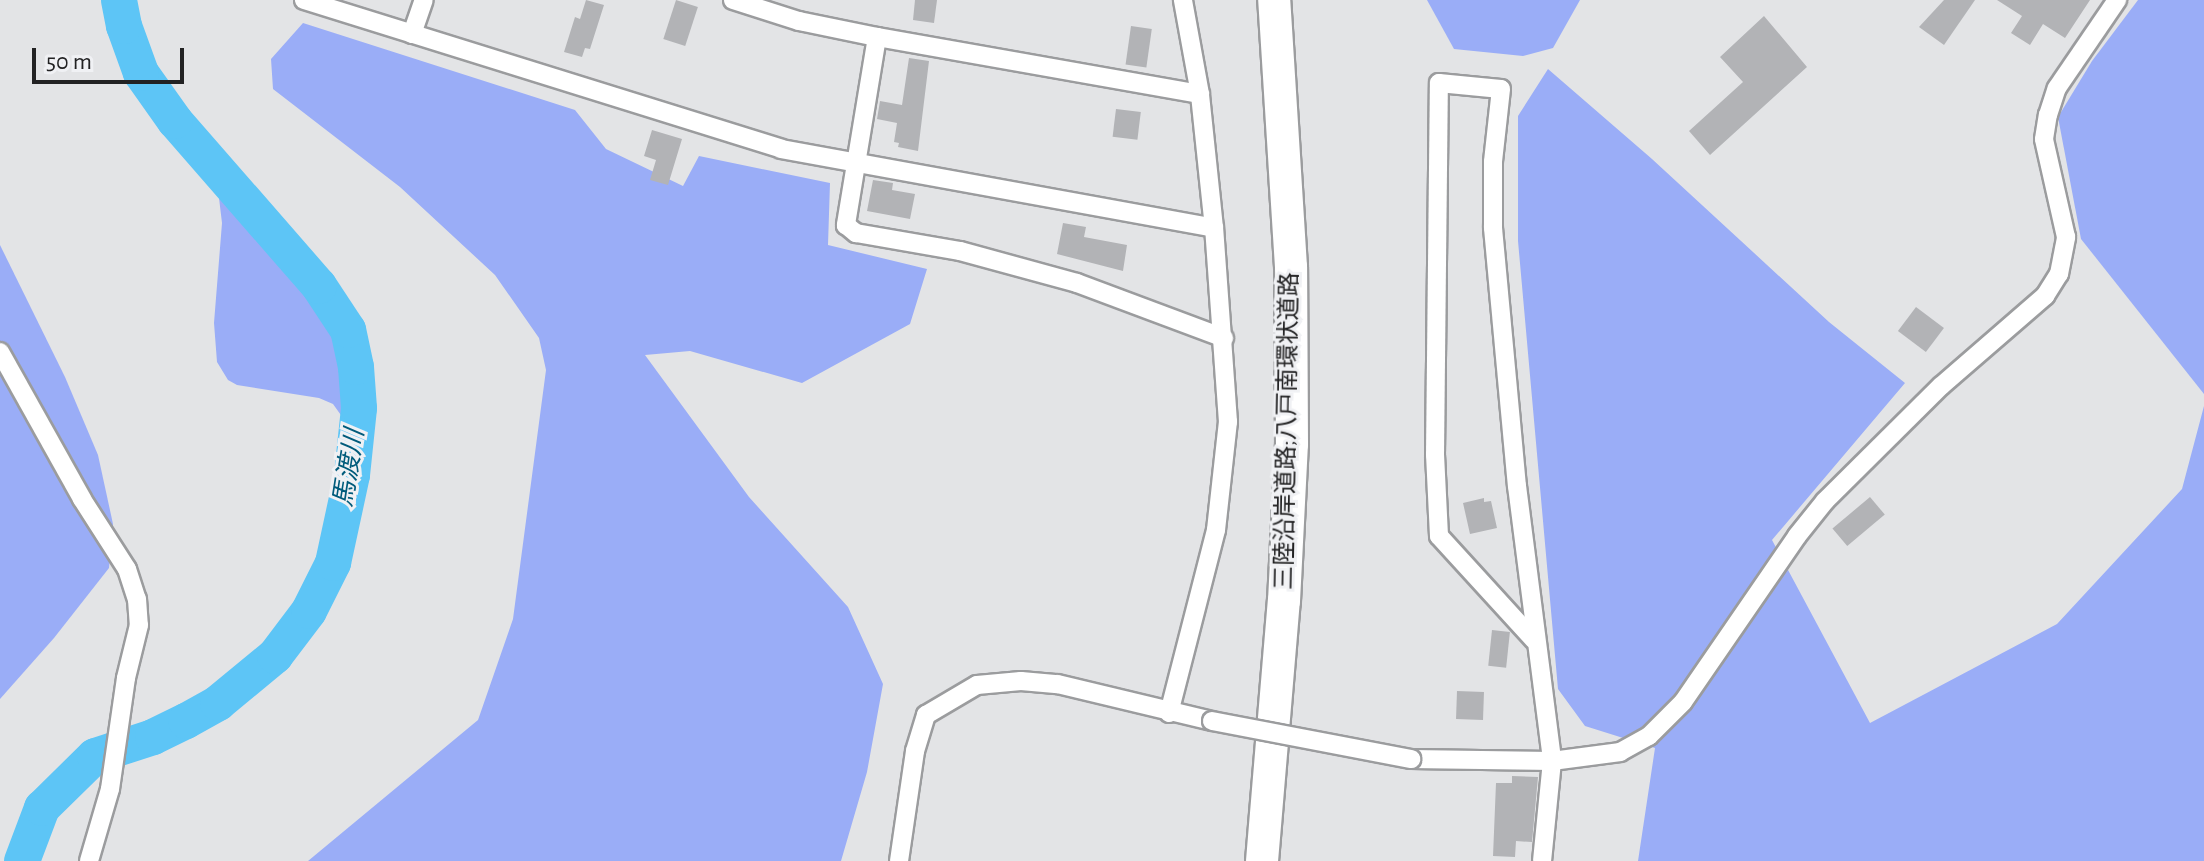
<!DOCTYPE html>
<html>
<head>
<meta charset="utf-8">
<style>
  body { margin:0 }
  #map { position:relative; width:2204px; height:861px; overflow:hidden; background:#e3e4e6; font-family:"Alegreya Sans","Noto Sans JP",sans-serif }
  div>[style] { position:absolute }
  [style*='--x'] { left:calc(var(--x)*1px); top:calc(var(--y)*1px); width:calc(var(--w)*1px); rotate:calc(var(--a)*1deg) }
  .green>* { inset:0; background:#9aadf7 }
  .river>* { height:36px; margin:-18px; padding:0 18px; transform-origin:18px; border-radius:18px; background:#5dc5f6 }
  .building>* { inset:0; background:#b2b3b6; transform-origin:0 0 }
  .roads { filter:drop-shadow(2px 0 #9b9c9e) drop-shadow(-2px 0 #9b9c9e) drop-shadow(0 2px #9b9c9e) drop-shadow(0 -2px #9b9c9e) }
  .street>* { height:18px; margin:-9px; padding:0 9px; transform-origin:9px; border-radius:9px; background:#fff }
  .highway>* { height:32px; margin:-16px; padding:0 16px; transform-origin:16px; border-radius:16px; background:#fff }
  .bridges { filter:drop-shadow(2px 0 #9b9c9e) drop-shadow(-2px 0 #9b9c9e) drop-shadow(0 2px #9b9c9e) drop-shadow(0 -2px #9b9c9e) }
  .street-bridge>* { height:18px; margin:-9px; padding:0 9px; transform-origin:9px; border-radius:9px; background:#fff }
  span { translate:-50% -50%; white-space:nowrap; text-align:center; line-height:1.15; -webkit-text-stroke:6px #f0f1f4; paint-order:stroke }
  .street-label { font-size:24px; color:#222223 }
  .water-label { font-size:26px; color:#015b7b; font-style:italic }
  .scale { position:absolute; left:32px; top:48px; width:152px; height:36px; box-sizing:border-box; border:4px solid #222223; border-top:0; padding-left:10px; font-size:24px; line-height:28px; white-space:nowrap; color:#222223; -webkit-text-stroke:6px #f0f1f4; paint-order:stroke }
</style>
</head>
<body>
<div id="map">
  <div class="green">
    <i style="clip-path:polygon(1427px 0,1580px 0,1553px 48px,1523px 56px,1454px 49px)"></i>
    <i style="clip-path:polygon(2138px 0,2204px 0,2204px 394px,2081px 239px,2058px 117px,2092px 61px)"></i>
    <i style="clip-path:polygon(303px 23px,575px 110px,606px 149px,683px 186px,699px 156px,830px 183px,828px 245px,927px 269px,910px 324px,802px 383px,690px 351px,645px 355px,749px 497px,848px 607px,883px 684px,867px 772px,841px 861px,308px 861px,478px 720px,513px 619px,546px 370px,539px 338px,495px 275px,400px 187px,273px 89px,271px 59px)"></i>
    <i style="clip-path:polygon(1548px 69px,1652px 159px,1829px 322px,1905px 383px,1772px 540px,1870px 723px,2057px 624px,2182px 489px,2204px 406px,2204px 861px,1638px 861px,1655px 748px,1585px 726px,1558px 689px,1518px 241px,1518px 116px)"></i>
    <i style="clip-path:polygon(228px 195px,315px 302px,333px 331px,343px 362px,348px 412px,343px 418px,333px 404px,319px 398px,237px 385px,228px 380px,217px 362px,214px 323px,222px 223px,219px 198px)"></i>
    <i style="clip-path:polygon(0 245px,65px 377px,98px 455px,113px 524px,109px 568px,54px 638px,0 699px)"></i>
  </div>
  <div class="river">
    <i style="--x:22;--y:861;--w:57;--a:-69.3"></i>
    <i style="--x:42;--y:808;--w:74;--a:-44.5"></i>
    <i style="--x:95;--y:756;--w:61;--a:-18.1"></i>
    <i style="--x:153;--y:737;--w:37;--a:-26"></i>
    <i style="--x:186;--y:721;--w:37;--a:-29"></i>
    <i style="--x:218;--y:703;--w:74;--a:-39.5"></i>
    <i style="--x:275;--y:656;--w:56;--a:-52.9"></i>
    <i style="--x:309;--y:611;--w:54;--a:-63.4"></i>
    <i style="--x:333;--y:563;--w:90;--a:-77.8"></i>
    <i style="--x:352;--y:475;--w:67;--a:-84"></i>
    <i style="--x:359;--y:408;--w:41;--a:-94.2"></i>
    <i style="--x:356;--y:367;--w:38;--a:-102"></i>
    <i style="--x:348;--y:330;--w:53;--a:-123.4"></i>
    <i style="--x:319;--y:286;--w:219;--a:-131.1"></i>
    <i style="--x:175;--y:121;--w:59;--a:-125.3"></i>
    <i style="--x:141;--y:73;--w:50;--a:-109.9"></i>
    <i style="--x:124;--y:26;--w:26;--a:-101"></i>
  </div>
  <div class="building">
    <i style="clip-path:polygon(586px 0,604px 5px,590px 49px,585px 48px,582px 57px,564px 52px,575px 17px,580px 19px)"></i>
    <i style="left:676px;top:0;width:23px;height:41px;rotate:18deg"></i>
    <i style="clip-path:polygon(915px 0,937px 0,934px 23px,913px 20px)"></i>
    <i style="clip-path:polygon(1944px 0,1975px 0,1944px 45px,1919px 27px)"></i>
    <i style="clip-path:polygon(1997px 0,2090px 0,2065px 38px,2043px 24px,2030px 45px,2011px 33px,2022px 16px)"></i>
    <i style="clip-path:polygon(1764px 16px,1807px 67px,1710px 155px,1689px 131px,1743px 82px,1720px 57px)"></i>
    <i style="left:1131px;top:26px;width:21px;height:39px;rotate:8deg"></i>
    <i style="clip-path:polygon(909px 58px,929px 61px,918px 151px,898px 147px,899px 143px,894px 142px,897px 123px,877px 119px,880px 101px,902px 105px)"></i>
    <i style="left:1116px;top:109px;width:25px;height:28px;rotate:7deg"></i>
    <i style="clip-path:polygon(652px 130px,682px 139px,668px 185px,650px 180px,656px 160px,644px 156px)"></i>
    <i style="clip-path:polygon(873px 180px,893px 183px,892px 190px,915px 194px,910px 219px,867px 211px)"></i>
    <i style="clip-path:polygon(1063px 223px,1086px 227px,1084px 237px,1127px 245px,1123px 271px,1057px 254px)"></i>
    <i style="left:1916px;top:307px;width:35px;height:30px;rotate:37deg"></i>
    <i style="left:1870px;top:497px;width:23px;height:49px;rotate:50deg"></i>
    <i style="clip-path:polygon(1484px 498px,1484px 502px,1491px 501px,1497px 528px,1470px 534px,1463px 503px)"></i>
    <i style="left:1492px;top:630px;width:18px;height:36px;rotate:6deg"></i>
    <i style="left:1457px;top:691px;width:27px;height:28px;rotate:2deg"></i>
    <i style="clip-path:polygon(1512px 776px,1538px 777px,1532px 842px,1516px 841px,1515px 857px,1493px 856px,1496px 783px,1512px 783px)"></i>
  </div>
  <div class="roads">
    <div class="street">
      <i style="--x:304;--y:0;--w:500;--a:17.3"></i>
      <i style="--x:781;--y:149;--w:440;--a:10.3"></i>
      <i style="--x:733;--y:0;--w:69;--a:17.7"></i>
      <i style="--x:799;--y:21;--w:80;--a:11.6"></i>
      <i style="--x:877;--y:37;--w:328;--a:10"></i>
      <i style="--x:412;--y:34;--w:36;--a:-71"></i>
      <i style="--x:877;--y:37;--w:191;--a:99.4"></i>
      <i style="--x:846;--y:225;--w:13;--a:39"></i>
      <i style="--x:856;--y:233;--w:106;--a:9.8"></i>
      <i style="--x:960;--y:251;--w:121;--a:15.3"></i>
      <i style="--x:1077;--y:283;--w:157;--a:20.5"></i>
      <i style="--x:0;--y:352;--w:168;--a:60.8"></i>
      <i style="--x:82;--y:499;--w:83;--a:57.3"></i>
      <i style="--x:127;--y:569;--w:32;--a:72"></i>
      <i style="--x:137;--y:599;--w:26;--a:86"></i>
      <i style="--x:139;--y:625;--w:55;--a:103.8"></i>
      <i style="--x:126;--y:678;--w:112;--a:98.2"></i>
      <i style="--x:110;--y:789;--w:75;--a:106.3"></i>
      <i style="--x:1534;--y:640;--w:141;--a:-132.4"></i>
      <i style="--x:1439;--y:536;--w:81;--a:-92.8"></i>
      <i style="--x:1435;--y:455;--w:372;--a:-89.4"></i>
      <i style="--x:1439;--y:83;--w:62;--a:5.5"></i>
      <i style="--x:1501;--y:89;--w:73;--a:96.3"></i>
      <i style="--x:1493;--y:162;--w:66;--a:90"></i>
      <i style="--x:1493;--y:228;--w:259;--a:84.7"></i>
      <i style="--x:1517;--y:486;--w:277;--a:82.7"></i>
      <i style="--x:1552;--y:761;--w:100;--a:95.7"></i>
      <i style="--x:1169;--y:713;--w:189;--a:-75.6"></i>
      <i style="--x:1216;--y:530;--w:109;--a:-83.7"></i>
      <i style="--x:1228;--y:422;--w:195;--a:-94.1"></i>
      <i style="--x:1214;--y:228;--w:135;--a:-96"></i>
      <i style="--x:1200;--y:94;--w:96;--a:-100.3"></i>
      <i style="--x:1411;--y:759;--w:141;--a:0.8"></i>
      <i style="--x:1552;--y:761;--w:69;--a:-7.5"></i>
      <i style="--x:1620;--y:752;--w:33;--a:-29"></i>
      <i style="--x:1649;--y:736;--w:48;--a:-45"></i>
      <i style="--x:1683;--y:702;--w:201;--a:-55.5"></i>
      <i style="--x:1797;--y:536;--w:45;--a:-51.3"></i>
      <i style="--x:1825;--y:501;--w:163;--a:-44.8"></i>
      <i style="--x:1941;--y:386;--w:138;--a:-40.9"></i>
      <i style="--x:2045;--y:296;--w:26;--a:-58"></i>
      <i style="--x:2059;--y:274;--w:38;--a:-79"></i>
      <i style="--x:2066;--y:237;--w:100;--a:-102.7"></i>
      <i style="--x:2044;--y:139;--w:24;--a:-81"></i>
      <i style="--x:2048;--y:115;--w:28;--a:-72"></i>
      <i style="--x:2057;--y:88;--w:107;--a:-55.7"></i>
      <i style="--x:899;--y:861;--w:111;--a:-81.7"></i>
      <i style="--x:915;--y:751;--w:38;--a:-73"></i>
      <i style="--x:926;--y:715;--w:59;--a:-30.5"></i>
      <i style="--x:977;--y:685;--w:44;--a:-5.2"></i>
      <i style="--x:1021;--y:681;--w:37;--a:5"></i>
      <i style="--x:1058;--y:684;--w:158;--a:13.5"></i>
    </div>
    <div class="highway">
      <i style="--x:1262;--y:861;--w:261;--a:-85.2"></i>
      <i style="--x:1284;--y:601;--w:157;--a:-87.1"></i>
      <i style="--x:1292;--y:444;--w:177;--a:-90.3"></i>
      <i style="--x:1291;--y:267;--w:268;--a:-93.6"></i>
    </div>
  </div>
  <div class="bridges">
    <div class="street-bridge">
      <i style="--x:1212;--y:721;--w:203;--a:10.8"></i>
    </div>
  </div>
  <div class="street-label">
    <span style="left:1288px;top:431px;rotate:-89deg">三陸沿岸道路;八戸南環状道路</span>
  </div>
  <div class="water-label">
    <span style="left:350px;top:468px;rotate:-81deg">馬渡川</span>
  </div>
  <div class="scale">50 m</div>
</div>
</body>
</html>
